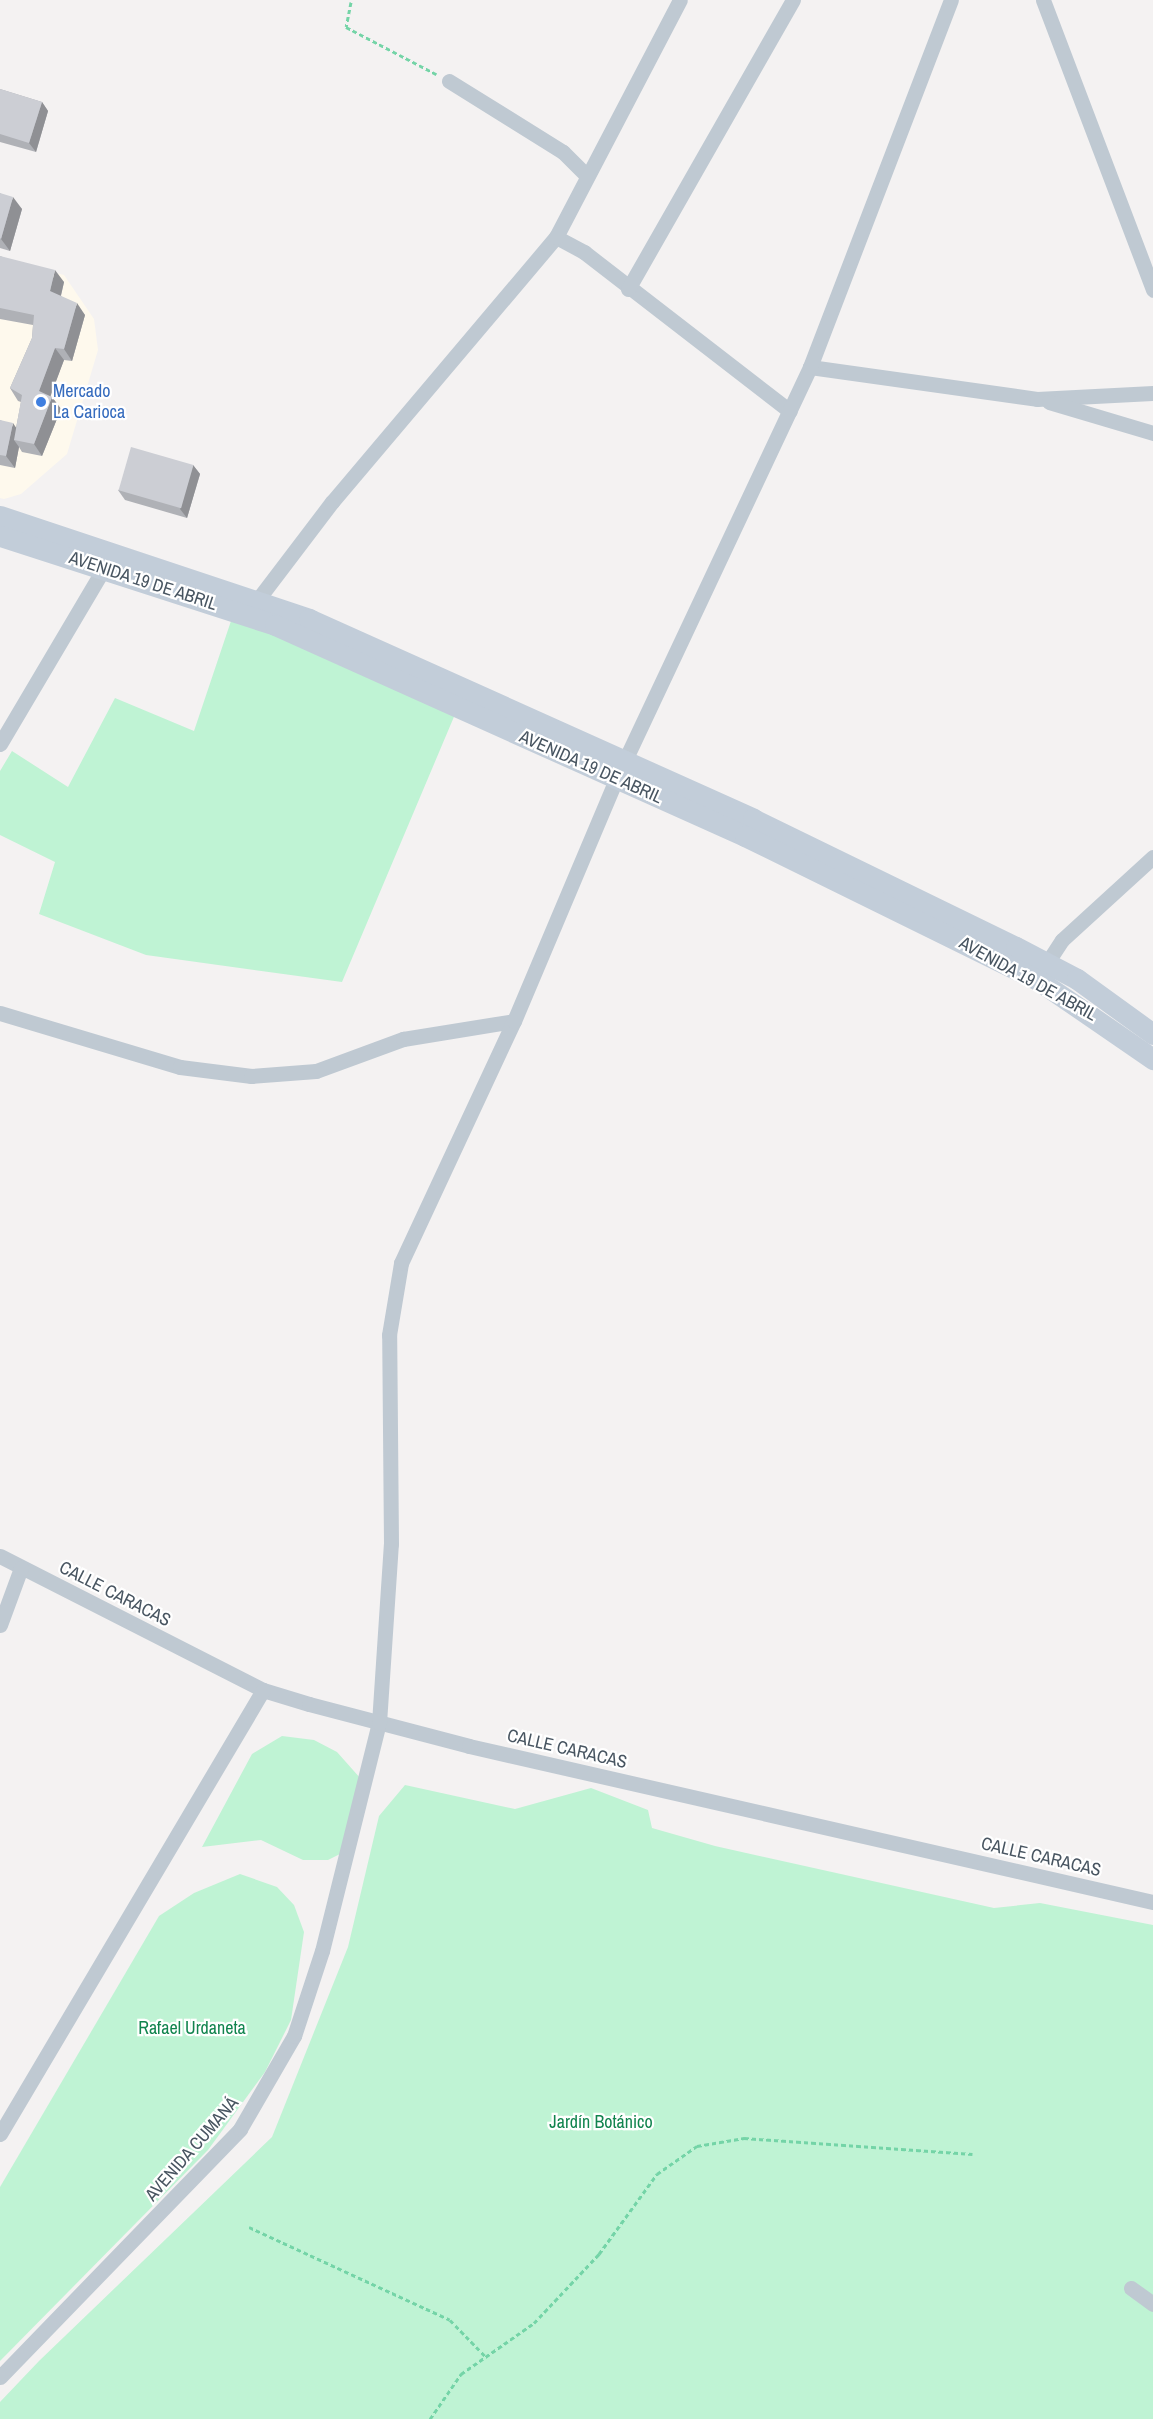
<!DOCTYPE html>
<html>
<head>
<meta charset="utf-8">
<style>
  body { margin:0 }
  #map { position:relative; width:1153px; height:2419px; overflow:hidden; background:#f4f2f2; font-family:"Archivo Narrow",sans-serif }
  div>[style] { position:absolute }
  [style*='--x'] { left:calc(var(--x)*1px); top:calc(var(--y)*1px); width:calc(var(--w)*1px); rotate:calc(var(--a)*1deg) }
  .commercial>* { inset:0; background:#fef9ed }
  .green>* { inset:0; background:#bff3d4 }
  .path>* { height:3px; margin-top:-1.5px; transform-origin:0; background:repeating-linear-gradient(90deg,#74d4a7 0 4.5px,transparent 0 7.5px) }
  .street>* { height:15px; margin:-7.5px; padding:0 7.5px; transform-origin:7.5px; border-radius:7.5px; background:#bfc9d2 }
  .secondary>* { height:21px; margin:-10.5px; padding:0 10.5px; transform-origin:10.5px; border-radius:10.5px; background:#c2cdd9 }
  .wall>* { inset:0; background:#afb1b6 }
  .shaded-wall>* { inset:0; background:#8f9094 }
  .building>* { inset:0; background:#ccced4; transform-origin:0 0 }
  .dots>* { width:16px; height:16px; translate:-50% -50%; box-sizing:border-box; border:3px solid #fff; border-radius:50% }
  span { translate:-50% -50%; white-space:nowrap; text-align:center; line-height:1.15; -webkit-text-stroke:4.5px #fff; paint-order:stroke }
  .shop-label { font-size:18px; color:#366cbe }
  .left { translate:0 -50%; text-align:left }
  .street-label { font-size:18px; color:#485561 }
  .park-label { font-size:18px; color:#11844e }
</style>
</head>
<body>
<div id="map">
  <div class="commercial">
    <i style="clip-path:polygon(0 259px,64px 275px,94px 319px,98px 350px,67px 454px,21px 494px,4px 499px,0 498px)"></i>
  </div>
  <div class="green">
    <i style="clip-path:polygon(233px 615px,456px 712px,342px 982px,146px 955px,39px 914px,55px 862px,0 835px,0 771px,12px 751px,68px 787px,115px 698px,194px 731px)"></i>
    <i style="clip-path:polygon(282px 1736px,314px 1740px,337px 1752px,361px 1779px,348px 1850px,328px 1860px,303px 1860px,261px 1840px,202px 1847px,252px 1754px)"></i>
    <i style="clip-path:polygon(405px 1785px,515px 1809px,591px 1788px,648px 1810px,652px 1828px,715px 1846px,994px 1908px,1040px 1903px,1153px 1925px,1153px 2419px,0 2419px,0 2402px,39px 2361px,272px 2137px,348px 1947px,379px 1816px)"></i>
    <i style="clip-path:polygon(240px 1874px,277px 1887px,294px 1905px,304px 1932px,291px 2020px,265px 2072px,208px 2150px,0 2361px,0 2187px,159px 1916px,194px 1893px)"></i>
  </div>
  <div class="path">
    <i style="--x:351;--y:2;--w:25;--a:101"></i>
    <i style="--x:346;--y:27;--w:102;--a:27.6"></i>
    <i style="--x:249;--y:2227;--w:221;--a:24.8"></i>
    <i style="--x:450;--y:2320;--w:52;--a:45.8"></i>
    <i style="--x:430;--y:2419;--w:55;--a:-55.4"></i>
    <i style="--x:461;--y:2374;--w:89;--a:-34.9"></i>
    <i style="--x:534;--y:2323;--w:95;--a:-46.7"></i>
    <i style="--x:599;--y:2254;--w:99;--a:-54.1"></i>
    <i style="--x:657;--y:2174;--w:49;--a:-35"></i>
    <i style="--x:697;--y:2146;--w:48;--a:-9.7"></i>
    <i style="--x:744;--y:2138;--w:229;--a:4"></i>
  </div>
  <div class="street">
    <i style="--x:1043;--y:0;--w:310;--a:69.2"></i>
    <i style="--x:449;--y:81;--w:134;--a:31.9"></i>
    <i style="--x:563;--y:152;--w:34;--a:45"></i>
    <i style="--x:556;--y:237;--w:32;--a:28"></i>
    <i style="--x:584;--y:252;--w:260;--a:37.7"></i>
    <i style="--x:628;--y:289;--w:333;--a:-60.3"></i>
    <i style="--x:810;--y:367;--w:229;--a:8"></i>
    <i style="--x:1037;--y:399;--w:116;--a:-3"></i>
    <i style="--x:1049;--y:402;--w:109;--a:16.6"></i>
    <i style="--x:259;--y:598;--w:121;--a:-52.8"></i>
    <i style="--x:332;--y:502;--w:347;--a:-49.8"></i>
    <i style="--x:556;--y:237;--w:267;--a:-62.4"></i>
    <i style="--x:0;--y:744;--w:204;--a:-59.4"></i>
    <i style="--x:1047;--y:963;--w:27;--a:-57"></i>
    <i style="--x:1062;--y:940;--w:123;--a:-42.4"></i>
    <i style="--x:0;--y:1013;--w:188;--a:16.7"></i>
    <i style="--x:180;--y:1067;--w:72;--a:7.2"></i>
    <i style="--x:251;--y:1076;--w:65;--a:-4.4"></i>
    <i style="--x:316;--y:1071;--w:93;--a:-20.2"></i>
    <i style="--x:403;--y:1039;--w:112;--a:-9.2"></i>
    <i style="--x:0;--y:1556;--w:295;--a:27"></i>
    <i style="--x:263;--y:1690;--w:48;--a:16.9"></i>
    <i style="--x:309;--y:1704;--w:165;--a:14.7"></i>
    <i style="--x:469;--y:1746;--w:702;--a:12.85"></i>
    <i style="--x:0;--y:1625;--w:61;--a:-69.8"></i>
    <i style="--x:0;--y:2134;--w:516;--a:-59.36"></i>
    <i style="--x:1131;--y:2288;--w:27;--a:36"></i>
    <i style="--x:0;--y:2377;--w:345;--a:-45.9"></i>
    <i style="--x:240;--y:2129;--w:108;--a:-59.9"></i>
    <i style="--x:294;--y:2036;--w:89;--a:-71.8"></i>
    <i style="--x:322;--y:1951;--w:235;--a:-76"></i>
    <i style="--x:379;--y:1723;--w:179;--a:-86.2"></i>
    <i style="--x:391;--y:1544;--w:209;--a:-90.5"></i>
    <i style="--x:389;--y:1335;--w:73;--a:-80.5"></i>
    <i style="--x:401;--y:1263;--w:267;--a:-65"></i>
    <i style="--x:514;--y:1021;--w:269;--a:-67.1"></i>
    <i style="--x:619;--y:773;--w:449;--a:-64.8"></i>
    <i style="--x:810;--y:367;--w:393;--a:-69"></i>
  </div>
  <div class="secondary">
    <i style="--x:0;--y:516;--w:326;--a:18.4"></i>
    <i style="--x:309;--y:619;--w:487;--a:24.2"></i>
    <i style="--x:753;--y:819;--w:292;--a:26"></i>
    <i style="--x:1016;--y:947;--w:69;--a:27.7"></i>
    <i style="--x:1077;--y:979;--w:94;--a:35.9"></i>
    <i style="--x:0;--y:536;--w:289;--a:17.9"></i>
    <i style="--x:275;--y:625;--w:515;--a:24.18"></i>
    <i style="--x:745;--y:836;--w:326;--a:26.2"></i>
    <i style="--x:1038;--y:980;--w:140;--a:34.5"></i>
  </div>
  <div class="wall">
    <i style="clip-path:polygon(0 89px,42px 102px,48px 111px,36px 152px,0 142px)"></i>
    <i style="clip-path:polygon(0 193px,22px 209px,10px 251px,0 248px)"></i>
    <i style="clip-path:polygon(0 256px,64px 282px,61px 296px,85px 315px,72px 361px,64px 360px,50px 396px,52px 397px,61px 409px,42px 456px,22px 452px,19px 447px,15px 468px,0 465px,0 420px,16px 428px,21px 402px,18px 401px,10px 388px,32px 338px,33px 325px,0 319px)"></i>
    <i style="clip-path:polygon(193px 465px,200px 474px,187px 518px,125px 500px,118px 490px)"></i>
  </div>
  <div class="shaded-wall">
    <i style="clip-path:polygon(42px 102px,48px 111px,36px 152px,29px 143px)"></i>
    <i style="clip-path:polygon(13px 197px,22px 209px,10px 251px,1px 239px)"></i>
    <i style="clip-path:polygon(55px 270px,64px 282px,59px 303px,50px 291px)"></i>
    <i style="clip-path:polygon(77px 303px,85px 315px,72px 361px,64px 349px)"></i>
    <i style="clip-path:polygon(55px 348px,64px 360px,48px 403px,39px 391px)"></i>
    <i style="clip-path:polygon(52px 397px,61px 409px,42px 456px,34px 444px)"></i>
    <i style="clip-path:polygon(13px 423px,21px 435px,14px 440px,19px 447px,15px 468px,6px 456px)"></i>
    <i style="clip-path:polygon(193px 465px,200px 474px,187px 518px,180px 509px)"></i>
  </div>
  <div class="building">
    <i style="clip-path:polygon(0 89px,42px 102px,29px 143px,0 134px)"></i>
    <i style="clip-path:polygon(0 193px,13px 197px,1px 239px,0 238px)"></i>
    <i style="clip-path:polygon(0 256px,55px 270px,50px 291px,77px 303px,64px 349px,55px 348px,39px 391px,52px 397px,34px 444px,14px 440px,22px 395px,10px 388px,32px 338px,34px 315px,0 308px)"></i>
    <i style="clip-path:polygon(0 420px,13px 423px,6px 456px,0 455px)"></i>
    <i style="left:131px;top:447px;width:65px;height:45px;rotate:16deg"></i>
  </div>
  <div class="dots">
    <i style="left:41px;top:402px;background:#3f7fe0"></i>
  </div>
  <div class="shop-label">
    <span class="left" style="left:53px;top:402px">Mercado<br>La Carioca</span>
  </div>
  <div class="street-label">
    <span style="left:143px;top:581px;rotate:18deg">AVENIDA 19 DE ABRIL</span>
    <span style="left:591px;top:767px;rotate:24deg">AVENIDA 19 DE ABRIL</span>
    <span style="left:1028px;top:979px;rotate:29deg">AVENIDA 19 DE ABRIL</span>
    <span style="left:115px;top:1594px;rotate:27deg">CALLE CARACAS</span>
    <span style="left:567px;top:1749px;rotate:13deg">CALLE CARACAS</span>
    <span style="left:1041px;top:1857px;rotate:13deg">CALLE CARACAS</span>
    <span style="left:192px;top:2149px;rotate:-49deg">AVENIDA CUMANÁ</span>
  </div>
  <div class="park-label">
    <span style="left:192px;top:2028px">Rafael Urdaneta</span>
    <span style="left:601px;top:2122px">Jardín Botánico</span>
  </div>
</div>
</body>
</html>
